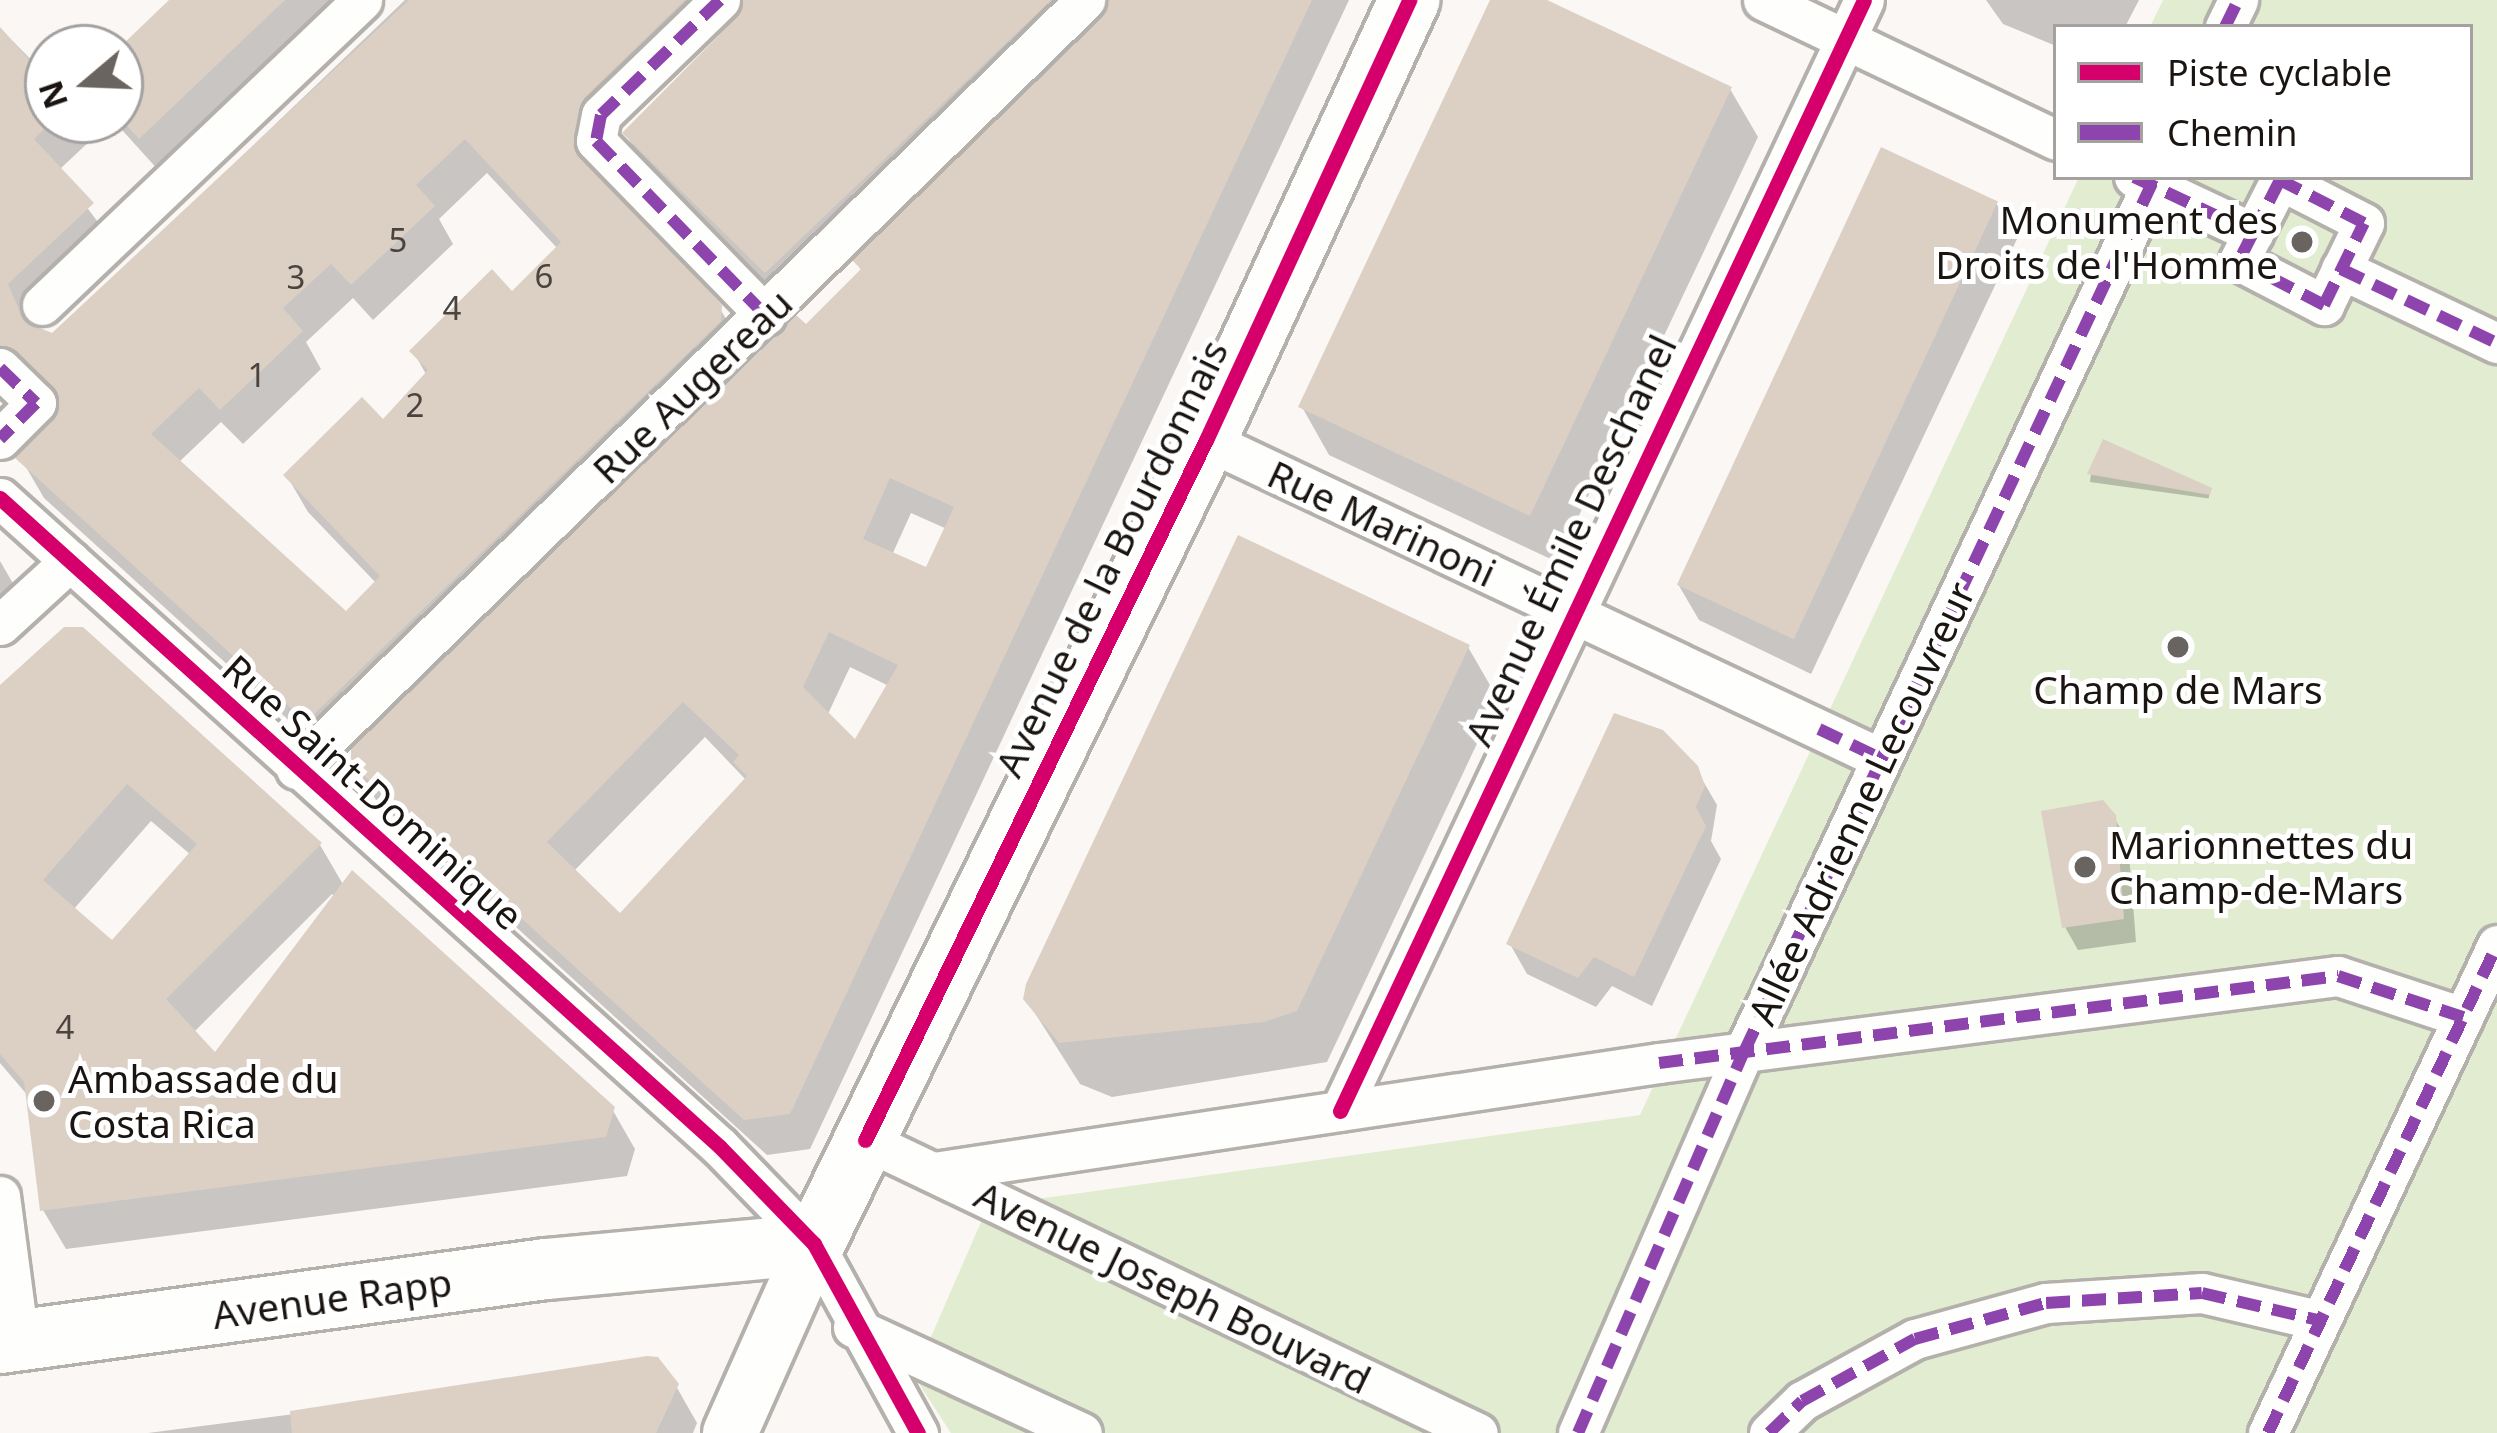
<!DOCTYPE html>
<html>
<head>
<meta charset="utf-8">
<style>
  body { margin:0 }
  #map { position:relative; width:2497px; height:1433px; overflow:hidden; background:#faf7f4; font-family:"Noto Sans",sans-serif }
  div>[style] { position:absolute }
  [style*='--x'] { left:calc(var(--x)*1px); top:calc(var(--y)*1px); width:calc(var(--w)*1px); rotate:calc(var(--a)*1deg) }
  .green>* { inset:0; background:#e1ecd1 }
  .shadow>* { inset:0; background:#0003; transform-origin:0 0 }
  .building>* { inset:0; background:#dcd0c5; transform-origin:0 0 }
  .roads { filter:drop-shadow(3px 0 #b4b0ac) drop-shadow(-3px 0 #b4b0ac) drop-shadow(0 3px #b4b0ac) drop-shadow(0 -3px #b4b0ac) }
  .street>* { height:39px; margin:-19.5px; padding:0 19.5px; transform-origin:19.5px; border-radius:19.5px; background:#fefefd }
  .secondary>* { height:54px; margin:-27px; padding:0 27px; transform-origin:27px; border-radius:27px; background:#fefefd }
  .primary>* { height:60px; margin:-30px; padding:0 30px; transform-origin:30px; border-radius:30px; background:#fefefd }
  .quiet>* { height:12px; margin-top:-6px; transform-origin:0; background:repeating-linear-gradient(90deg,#8e44ad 0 24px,transparent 0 36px) }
  .cycleway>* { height:15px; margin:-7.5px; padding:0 7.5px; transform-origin:7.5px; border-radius:7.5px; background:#d6006c }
  .dots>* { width:33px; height:33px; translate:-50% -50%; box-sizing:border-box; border:6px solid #fff; border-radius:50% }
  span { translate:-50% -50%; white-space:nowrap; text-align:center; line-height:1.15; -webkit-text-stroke:10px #fff; paint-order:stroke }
  .number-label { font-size:33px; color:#4b443e }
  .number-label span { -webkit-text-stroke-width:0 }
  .poi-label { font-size:39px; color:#1b1511 }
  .right { translate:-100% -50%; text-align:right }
  .left { translate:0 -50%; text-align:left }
  .street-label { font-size:39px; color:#1b1511 }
  .legend { position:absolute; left:2053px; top:24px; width:420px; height:156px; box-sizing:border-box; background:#fff; border:3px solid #a4a1a0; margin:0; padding:15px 21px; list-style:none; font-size:36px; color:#1b1511 }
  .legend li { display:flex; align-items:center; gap:24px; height:60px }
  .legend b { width:60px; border:3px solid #a4a1a0 }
  .north { position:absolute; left:24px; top:24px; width:120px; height:120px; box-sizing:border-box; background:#fff; border:3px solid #a4a1a0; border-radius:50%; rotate:251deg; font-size:33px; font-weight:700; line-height:48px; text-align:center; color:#1b1511 }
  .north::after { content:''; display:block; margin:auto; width:42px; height:54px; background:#696460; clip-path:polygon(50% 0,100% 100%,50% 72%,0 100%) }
</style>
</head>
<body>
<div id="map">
  <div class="green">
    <i style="clip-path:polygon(2163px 0,2497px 0,2497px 1433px,951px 1433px,914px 1376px,988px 1206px,1640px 1115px,2079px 177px,2470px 177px,2470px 27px,2150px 27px)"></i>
  </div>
  <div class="shadow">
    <i style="clip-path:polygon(173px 0,343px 0,161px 173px,113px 120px,120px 120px,120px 51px)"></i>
    <i style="clip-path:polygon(evenodd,405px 0,1349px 0,810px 1149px,767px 1155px,376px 800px,354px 763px,862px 272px,856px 261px,1107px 9px,788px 308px,646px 170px,626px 134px,746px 8px,724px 19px,604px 135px,594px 174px,719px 307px,741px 344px,328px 756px,44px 498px,23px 462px,60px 408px,41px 387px,0 395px,0 28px,48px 77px,48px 120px,83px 120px,93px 138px,59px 170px,112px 241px,26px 322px,53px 337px,405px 0,487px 173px,558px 249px,511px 295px,413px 351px,427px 376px,383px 423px,287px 476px,308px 512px,377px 584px,347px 615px,178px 463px,221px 422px,243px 444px,321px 369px,306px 342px,353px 298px,373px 320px,453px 244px,439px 219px,487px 173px,405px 0,911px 513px,947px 529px,928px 571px,892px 555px,911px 513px,405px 0,850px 667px,889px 686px,855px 744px,827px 716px,850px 667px,405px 0,705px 737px,747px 781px,620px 917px,573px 872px,705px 737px)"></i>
    <i style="clip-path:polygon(1493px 0,1540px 0,1730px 89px,1758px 137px,1557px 562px,1329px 455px,1302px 407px)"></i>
    <i style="clip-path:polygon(1986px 0,2139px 0,2125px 27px,2056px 27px,2056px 46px,2003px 24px)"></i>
    <i style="clip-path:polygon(1996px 203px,2017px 239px,1811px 674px,1699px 620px,1678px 584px)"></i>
    <i style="left:2091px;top:474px;width:120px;height:8px;rotate:8deg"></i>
    <i style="clip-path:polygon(0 561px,18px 592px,0 627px)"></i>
    <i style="clip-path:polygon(evenodd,82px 630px,320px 845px,344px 886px,612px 1109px,635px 1149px,627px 1176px,66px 1249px,43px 1210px,29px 1097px,0 1063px,0 690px,82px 630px,151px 821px,191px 855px,112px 945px,73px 910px,151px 821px,82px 630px,332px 894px,335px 897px,215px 1057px,193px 1033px,332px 894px)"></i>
    <i style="clip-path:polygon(1468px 647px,1498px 699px,1327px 1062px,1112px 1097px,1080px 1084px,1026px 999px)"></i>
    <i style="clip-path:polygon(1699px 774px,1717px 805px,1711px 841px,1721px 859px,1652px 1006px,1612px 986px,1596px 1007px,1527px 974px,1510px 944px)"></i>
    <i style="clip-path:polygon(2113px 816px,2128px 841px,2136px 942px,2078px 950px,2065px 927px)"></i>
    <i style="clip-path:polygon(516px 1385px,676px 1386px,697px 1423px,693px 1433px,148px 1433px)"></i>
  </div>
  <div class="building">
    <i style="clip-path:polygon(169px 0,285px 0,139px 139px,120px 118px,120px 47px)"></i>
    <i style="clip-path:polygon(evenodd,409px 0,685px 0,584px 98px,573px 147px,722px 305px,721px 321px,306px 722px,15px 458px,54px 419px,59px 398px,17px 351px,0 345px,0 27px,33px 64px,48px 52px,48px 125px,34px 139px,94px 203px,8px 284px,24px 321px,52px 333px,409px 0,465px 139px,561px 242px,512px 291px,492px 269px,409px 351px,428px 370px,383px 419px,362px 397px,283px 475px,380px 576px,346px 611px,151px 434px,199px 388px,220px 410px,303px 331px,283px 308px,331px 264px,351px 285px,435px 206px,416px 185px,465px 139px)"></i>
    <i style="clip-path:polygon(743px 0,1051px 0,765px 273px,622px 133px,737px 17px)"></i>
    <i style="clip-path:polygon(evenodd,1108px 0,1312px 0,790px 1114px,744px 1120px,351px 764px,351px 748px,796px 315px,806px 324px,861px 269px,852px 260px,1102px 17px,1108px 0,890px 478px,954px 507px,926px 567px,863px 539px,890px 478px,1108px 0,829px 632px,898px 665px,855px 739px,803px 687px,829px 632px,1108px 0,683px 702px,739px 755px,733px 762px,747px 776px,620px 913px,547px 842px,683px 702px)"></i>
    <i style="clip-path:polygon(1490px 0,1547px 0,1732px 87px,1530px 516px,1298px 407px)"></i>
    <i style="left:1881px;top:147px;width:129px;height:483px;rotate:25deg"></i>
    <i style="clip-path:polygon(2103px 439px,2212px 488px,2210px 495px,2087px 474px)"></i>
    <i style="clip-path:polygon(1238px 535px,1470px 645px,1297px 1011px,1264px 1022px,1059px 1043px,1023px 999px,1026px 984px)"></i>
    <i style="clip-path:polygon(evenodd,64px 627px,83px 627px,322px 843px,166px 999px,215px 1052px,352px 870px,615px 1107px,606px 1137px,40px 1211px,24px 1082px,0 1054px,0 685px,64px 627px,127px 784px,197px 844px,112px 940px,43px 880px,127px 784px)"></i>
    <i style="clip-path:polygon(1614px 713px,1663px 730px,1698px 766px,1705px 786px,1696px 807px,1706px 826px,1634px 977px,1594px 957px,1578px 978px,1506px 944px)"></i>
    <i style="clip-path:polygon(2103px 800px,2116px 815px,2124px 919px,2062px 928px,2041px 811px)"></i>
    <i style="clip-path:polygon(647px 1356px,658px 1357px,679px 1384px,656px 1433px,292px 1433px,290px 1411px)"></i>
  </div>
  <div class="roads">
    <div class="street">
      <i style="--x:720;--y:0;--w:165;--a:136"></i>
      <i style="--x:601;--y:115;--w:26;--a:101"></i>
      <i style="--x:596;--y:141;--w:243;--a:45.8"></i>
      <i style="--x:1763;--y:0;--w:325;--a:25.5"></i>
      <i style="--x:2225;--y:27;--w:30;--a:-64"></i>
      <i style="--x:2134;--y:177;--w:132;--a:25.2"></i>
      <i style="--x:2253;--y:233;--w:31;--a:117"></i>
      <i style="--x:2239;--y:261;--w:96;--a:27.4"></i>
      <i style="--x:2324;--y:305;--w:91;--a:-64"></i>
      <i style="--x:2364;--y:223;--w:94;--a:-152.9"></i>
      <i style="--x:2280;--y:180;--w:59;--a:117"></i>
      <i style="--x:2341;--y:269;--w:173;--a:25.4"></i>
      <i style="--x:42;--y:305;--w:442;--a:-43.6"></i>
      <i style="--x:0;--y:368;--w:50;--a:44.2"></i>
      <i style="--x:36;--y:403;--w:51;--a:135"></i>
      <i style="--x:1206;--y:440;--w:747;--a:25.26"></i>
      <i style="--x:0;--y:498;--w:969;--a:42.03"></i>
      <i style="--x:720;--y:1147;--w:135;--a:45.9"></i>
      <i style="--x:814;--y:1244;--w:216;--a:61.2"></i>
      <i style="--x:0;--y:625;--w:95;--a:-42.4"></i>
      <i style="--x:296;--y:769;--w:1102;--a:-44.26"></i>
      <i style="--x:1340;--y:1111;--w:1228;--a:-64.75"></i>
      <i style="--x:865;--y:1140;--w:679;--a:25.55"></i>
      <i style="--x:934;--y:1172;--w:733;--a:-8.55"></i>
      <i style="--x:1659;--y:1063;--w:685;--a:-7.3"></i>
      <i style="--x:2338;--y:976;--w:132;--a:18.2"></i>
      <i style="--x:0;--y:1196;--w:145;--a:82.5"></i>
      <i style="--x:853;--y:1327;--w:252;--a:24.8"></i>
      <i style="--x:1578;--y:1433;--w:416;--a:-66.5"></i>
      <i style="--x:1744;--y:1052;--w:967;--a:-64.84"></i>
      <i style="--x:1769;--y:1433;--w:46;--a:-44.1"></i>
      <i style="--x:1802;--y:1401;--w:129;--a:-28.8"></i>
      <i style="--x:1915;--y:1339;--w:136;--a:-15.4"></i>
      <i style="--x:2046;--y:1303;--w:156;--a:-3.7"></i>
      <i style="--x:2202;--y:1293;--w:119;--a:13.1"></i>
      <i style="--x:2268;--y:1433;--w:539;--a:-64.86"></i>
    </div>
    <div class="secondary">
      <i style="--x:730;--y:1433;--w:207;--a:-66"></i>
    </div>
    <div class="primary">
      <i style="--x:0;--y:1343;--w:551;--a:-7.72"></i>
      <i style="--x:546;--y:1269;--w:269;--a:-5.3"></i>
      <i style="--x:814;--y:1244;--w:894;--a:-64.01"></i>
      <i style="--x:1206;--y:440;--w:485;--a:-65.2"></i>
    </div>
  </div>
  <div class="quiet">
    <i style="--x:720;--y:0;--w:165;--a:136"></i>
    <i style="--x:601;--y:115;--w:26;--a:101"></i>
    <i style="--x:596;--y:141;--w:243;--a:45.8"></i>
    <i style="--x:2225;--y:27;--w:30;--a:-64"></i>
    <i style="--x:2134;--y:177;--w:132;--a:25.2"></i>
    <i style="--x:2253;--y:233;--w:31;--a:117"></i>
    <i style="--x:2239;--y:261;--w:96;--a:27.4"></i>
    <i style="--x:2324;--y:305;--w:91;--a:-64"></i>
    <i style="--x:2364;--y:223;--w:94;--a:-152.9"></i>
    <i style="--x:2280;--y:180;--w:59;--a:117"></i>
    <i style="--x:2341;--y:269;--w:173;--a:25.4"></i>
    <i style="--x:0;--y:368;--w:50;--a:44.2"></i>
    <i style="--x:36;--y:403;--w:51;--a:135"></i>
    <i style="--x:1819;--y:729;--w:70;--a:25.5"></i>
    <i style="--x:1659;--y:1063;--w:685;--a:-7.3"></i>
    <i style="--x:2338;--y:976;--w:132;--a:18.2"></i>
    <i style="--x:1578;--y:1433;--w:416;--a:-66.5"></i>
    <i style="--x:1744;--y:1052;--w:967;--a:-64.84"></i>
    <i style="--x:1769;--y:1433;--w:46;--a:-44.1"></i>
    <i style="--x:1802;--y:1401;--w:129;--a:-28.8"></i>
    <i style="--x:1915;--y:1339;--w:136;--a:-15.4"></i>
    <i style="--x:2046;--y:1303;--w:156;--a:-3.7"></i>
    <i style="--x:2202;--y:1293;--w:119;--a:13.1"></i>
    <i style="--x:2268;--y:1433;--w:539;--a:-64.86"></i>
  </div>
  <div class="cycleway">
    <i style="--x:0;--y:498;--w:969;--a:42.03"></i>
    <i style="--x:720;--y:1147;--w:135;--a:45.9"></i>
    <i style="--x:814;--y:1244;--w:216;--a:61.2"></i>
    <i style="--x:1340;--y:1111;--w:1228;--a:-64.75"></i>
    <i style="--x:865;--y:1140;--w:779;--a:-64.03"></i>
    <i style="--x:1206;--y:440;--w:485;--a:-65.2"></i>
  </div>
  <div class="dots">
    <i style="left:2302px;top:242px;background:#696460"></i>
    <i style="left:2178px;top:647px;background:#696460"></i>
    <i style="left:2085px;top:867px;background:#696460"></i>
    <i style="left:44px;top:1101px;background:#696460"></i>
  </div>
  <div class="number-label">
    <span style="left:398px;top:240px">5</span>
    <span style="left:544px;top:276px">6</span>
    <span style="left:296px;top:277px">3</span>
    <span style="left:452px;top:308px">4</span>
    <span style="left:257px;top:375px">1</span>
    <span style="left:415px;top:405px">2</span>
    <span style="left:65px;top:1027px">4</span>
  </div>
  <div class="poi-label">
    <span class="right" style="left:2278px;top:242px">Monument des<br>Droits de l'Homme</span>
    <span style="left:2178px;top:689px">Champ de Mars</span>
    <span class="left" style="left:2109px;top:867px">Marionnettes du<br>Champ-de-Mars</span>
    <span class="left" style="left:68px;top:1101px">Ambassade du<br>Costa Rica</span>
  </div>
  <div class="street-label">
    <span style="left:692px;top:386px;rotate:-44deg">Rue Augereau</span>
    <span style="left:1382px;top:523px;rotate:25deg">Rue Marinoni</span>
    <span style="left:1570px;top:540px;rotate:-65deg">Avenue Émile Deschanel</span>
    <span style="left:1111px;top:558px;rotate:-64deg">Avenue de la Bourdonnais</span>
    <span style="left:373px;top:792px;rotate:42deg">Rue Saint-Dominique</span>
    <span style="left:1861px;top:803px;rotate:-65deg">Allée Adrienne Lecouvreur</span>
    <span style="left:1173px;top:1287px;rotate:26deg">Avenue Joseph Bouvard</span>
    <span style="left:332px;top:1298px;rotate:-8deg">Avenue Rapp</span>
  </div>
  <ul class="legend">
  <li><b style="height:15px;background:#d6006c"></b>Piste cyclable</li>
  <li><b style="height:15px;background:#8e44ad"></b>Chemin</li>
  </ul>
  <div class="north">N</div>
</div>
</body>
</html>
